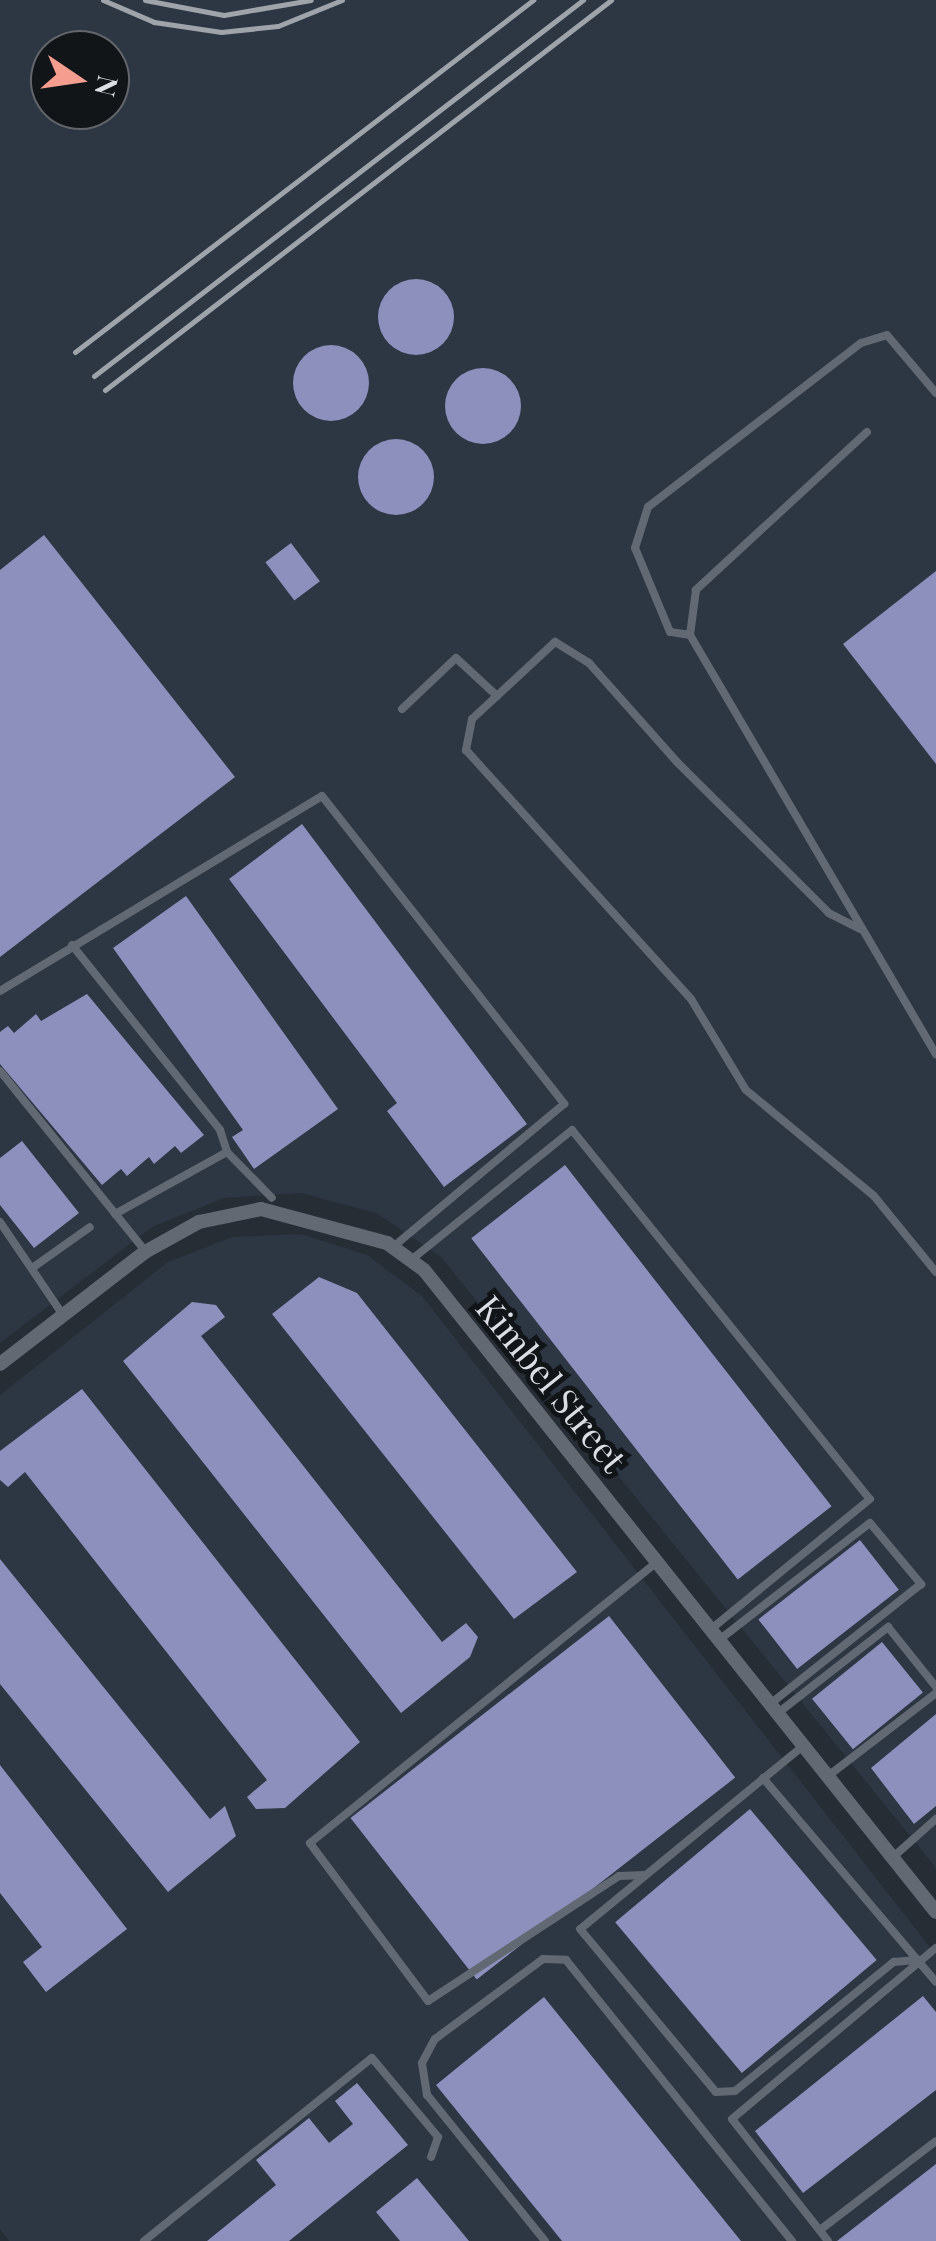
<!DOCTYPE html>
<html>
<head>
<meta charset="utf-8">
<style>
  body { margin:0 }
  #map { position:relative; width:936px; height:2241px; overflow:hidden; background:#262d35; font-family:"Playfair Display",serif }
  div>[style] { position:absolute }
  [style*='--x'] { left:calc(var(--x)*1px); top:calc(var(--y)*1px); width:calc(var(--w)*1px); rotate:calc(var(--a)*1deg) }
  .built>* { inset:0; background:#2d3643 }
  .building>* { inset:0; background:#8d90bc; transform-origin:0 0 }
  .round { border-radius:50% }
  .service>* { height:8px; margin:-4px; padding:0 4px; transform-origin:4px; border-radius:4px; background:#626972 }
  .minor>* { height:14px; margin:-7px; padding:0 7px; transform-origin:7px; border-radius:7px; background:#626972 }
  .rail>* { height:5px; margin:-2.5px; padding:0 2.5px; transform-origin:2.5px; border-radius:2.5px; background:#9fa4aa }
  span { translate:-50% -50%; white-space:nowrap; text-align:center; line-height:1.15; -webkit-text-stroke:10px #121518; paint-order:stroke }
  .street-label { font-size:35px; color:#dbdfe4 }
  .north { position:absolute; left:30px; top:30px; width:100px; height:100px; box-sizing:border-box; background:#121518; border:2px solid #62666a; border-radius:50%; rotate:103deg; font-size:28px; font-weight:700; line-height:40px; text-align:center; color:#dbdfe4 }
  .north::after { content:''; display:block; margin:auto; width:35px; height:45px; background:#f59d8f; clip-path:polygon(50% 0,100% 100%,50% 72%,0 100%) }
</style>
</head>
<body>
<div id="map">
  <div class="built">
    <i style="clip-path:polygon(evenodd,0 0,936px 0,936px 1868px,441px 1257px,376px 1213px,301px 1193px,224px 1198px,152px 1227px,0 1343px,0 0,50px 50px,110px 50px,110px 110px,50px 110px,50px 50px)"></i>
    <i style="clip-path:polygon(301px 1234px,367px 1255px,422px 1296px,936px 1955px,936px 2241px,9px 2241px,0 2229px,0 1395px,168px 1262px,232px 1237px)"></i>
  </div>
  <div class="building">
    <i class="round" style="left:378px;top:279px;width:76px;height:76px"></i>
    <i class="round" style="left:293px;top:345px;width:76px;height:76px"></i>
    <i class="round" style="left:445px;top:368px;width:76px;height:76px"></i>
    <i class="round" style="left:358px;top:439px;width:76px;height:76px"></i>
    <i style="clip-path:polygon(44px 535px,235px 777px,0 957px,0 570px)"></i>
    <i style="left:291px;top:543px;width:48px;height:32px;rotate:53deg"></i>
    <i style="clip-path:polygon(936px 571px,936px 764px,843px 644px)"></i>
    <i style="clip-path:polygon(302px 824px,527px 1124px,444px 1187px,387px 1111px,397px 1103px,229px 879px)"></i>
    <i style="clip-path:polygon(186px 896px,338px 1109px,254px 1169px,232px 1137px,243px 1130px,113px 948px)"></i>
    <i style="clip-path:polygon(87px 994px,204px 1135px,181px 1153px,175px 1146px,154px 1164px,149px 1157px,127px 1176px,121px 1169px,102px 1185px,0 1064px,0 1032px,8px 1026px,14px 1033px,36px 1014px,41px 1021px)"></i>
    <i style="clip-path:polygon(22px 1141px,79px 1213px,34px 1248px,0 1205px,0 1158px)"></i>
    <i style="left:565px;top:1165px;width:433px;height:119px;rotate:52deg"></i>
    <i style="clip-path:polygon(319px 1277px,357px 1293px,577px 1572px,514px 1619px,272px 1314px)"></i>
    <i style="clip-path:polygon(192px 1302px,216px 1305px,225px 1317px,201px 1336px,442px 1642px,466px 1623px,478px 1637px,470px 1657px,401px 1713px,123px 1361px)"></i>
    <i style="clip-path:polygon(82px 1389px,360px 1742px,285px 1808px,256px 1809px,247px 1797px,267px 1780px,25px 1472px,8px 1487px,0 1480px,0 1451px)"></i>
    <i style="left:860px;top:1540px;width:63px;height:129px;rotate:52deg"></i>
    <i style="clip-path:polygon(0 1559px,210px 1819px,225px 1806px,236px 1836px,168px 1892px,0 1684px)"></i>
    <i style="left:609px;top:1616px;width:205px;height:328px;rotate:52deg"></i>
    <i style="left:882px;top:1642px;width:65px;height:90px;rotate:51deg"></i>
    <i style="clip-path:polygon(936px 1714px,936px 1806px,914px 1824px,871px 1768px)"></i>
    <i style="clip-path:polygon(0 1765px,127px 1929px,46px 1992px,23px 1962px,42px 1947px,0 1893px)"></i>
    <i style="left:750px;top:1809px;width:197px;height:176px;rotate:50deg"></i>
    <i style="clip-path:polygon(923px 1996px,936px 2012px,936px 2090px,803px 2193px,755px 2131px)"></i>
    <i style="clip-path:polygon(544px 1997px,741px 2241px,562px 2241px,436px 2085px)"></i>
    <i style="clip-path:polygon(357px 2083px,408px 2145px,289px 2241px,207px 2241px,276px 2185px,256px 2160px,309px 2118px,329px 2143px,353px 2124px,335px 2101px)"></i>
    <i style="clip-path:polygon(936px 2164px,936px 2241px,837px 2241px)"></i>
    <i style="clip-path:polygon(417px 2178px,469px 2241px,400px 2241px,376px 2212px)"></i>
  </div>
  <div class="service">
    <i style="--x:867;--y:432;--w:233;--a:137.3"></i>
    <i style="--x:696;--y:590;--w:45;--a:97.6"></i>
    <i style="--x:690;--y:635;--w:486;--a:59.6"></i>
    <i style="--x:690;--y:635;--w:20;--a:-171"></i>
    <i style="--x:670;--y:632;--w:91;--a:-112.6"></i>
    <i style="--x:635;--y:548;--w:43;--a:-72.4"></i>
    <i style="--x:648;--y:507;--w:269;--a:-37.6"></i>
    <i style="--x:861;--y:343;--w:27;--a:-17"></i>
    <i style="--x:887;--y:335;--w:76;--a:49.8"></i>
    <i style="--x:402;--y:709;--w:74;--a:-43.4"></i>
    <i style="--x:456;--y:658;--w:56;--a:42.8"></i>
    <i style="--x:860;--y:929;--w:35;--a:-153"></i>
    <i style="--x:829;--y:913;--w:214;--a:-135.2"></i>
    <i style="--x:677;--y:762;--w:132;--a:-131.6"></i>
    <i style="--x:589;--y:663;--w:40;--a:-148"></i>
    <i style="--x:555;--y:642;--w:113;--a:137.1"></i>
    <i style="--x:472;--y:719;--w:32;--a:101"></i>
    <i style="--x:466;--y:750;--w:336;--a:47.9"></i>
    <i style="--x:691;--y:999;--w:106;--a:58.9"></i>
    <i style="--x:746;--y:1090;--w:166;--a:39.6"></i>
    <i style="--x:874;--y:1196;--w:98;--a:50.8"></i>
    <i style="--x:72;--y:945;--w:237;--a:51.3"></i>
    <i style="--x:220;--y:1130;--w:23;--a:72"></i>
    <i style="--x:227;--y:1152;--w:128;--a:151"></i>
    <i style="--x:0;--y:991;--w:376;--a:-31.2"></i>
    <i style="--x:322;--y:796;--w:392;--a:51.8"></i>
    <i style="--x:564;--y:1104;--w:223;--a:140.1"></i>
    <i style="--x:0;--y:1071;--w:231;--a:51.1"></i>
    <i style="--x:227;--y:1152;--w:64;--a:45.6"></i>
    <i style="--x:0;--y:1222;--w:112;--a:55.9"></i>
    <i style="--x:411;--y:1260;--w:207;--a:-38.9"></i>
    <i style="--x:572;--y:1130;--w:474;--a:51.1"></i>
    <i style="--x:870;--y:1499;--w:205;--a:140.7"></i>
    <i style="--x:35;--y:1266;--w:67;--a:-35.3"></i>
    <i style="--x:719;--y:1640;--w:191;--a:-37.8"></i>
    <i style="--x:870;--y:1523;--w:80;--a:50.1"></i>
    <i style="--x:921;--y:1584;--w:193;--a:141.5"></i>
    <i style="--x:778;--y:1713;--w:140;--a:-38"></i>
    <i style="--x:888;--y:1627;--w:77;--a:51.3"></i>
    <i style="--x:803;--y:1746;--w:288;--a:140.6"></i>
    <i style="--x:580;--y:1929;--w:212;--a:50.2"></i>
    <i style="--x:716;--y:2092;--w:19;--a:-3"></i>
    <i style="--x:735;--y:2091;--w:205;--a:-39.1"></i>
    <i style="--x:894;--y:1962;--w:25;--a:-5"></i>
    <i style="--x:828;--y:1776;--w:136;--a:-37.5"></i>
    <i style="--x:763;--y:1778;--w:267;--a:49.7"></i>
    <i style="--x:892;--y:1858;--w:59;--a:-41.6"></i>
    <i style="--x:645;--y:1875;--w:26;--a:178"></i>
    <i style="--x:619;--y:1876;--w:228;--a:146.8"></i>
    <i style="--x:428;--y:2001;--w:197;--a:-126.8"></i>
    <i style="--x:310;--y:1843;--w:447;--a:-39"></i>
    <i style="--x:820;--y:2230;--w:146;--a:-37.5"></i>
    <i style="--x:144;--y:2241;--w:292;--a:-38.8"></i>
    <i style="--x:372;--y:2058;--w:103;--a:50.1"></i>
    <i style="--x:438;--y:2137;--w:21;--a:109"></i>
    <i style="--x:545;--y:2241;--w:188;--a:-128.9"></i>
    <i style="--x:427;--y:2095;--w:32;--a:-99"></i>
    <i style="--x:422;--y:2063;--w:27;--a:-62"></i>
    <i style="--x:435;--y:2039;--w:134;--a:-36.5"></i>
    <i style="--x:543;--y:1959;--w:23;--a:2"></i>
    <i style="--x:566;--y:1960;--w:361;--a:51.2"></i>
    <i style="--x:828;--y:2241;--w:155;--a:-128.2"></i>
    <i style="--x:732;--y:2119;--w:266;--a:-40"></i>
  </div>
  <div class="minor">
    <i style="--x:0;--y:1364;--w:183;--a:-37.7"></i>
    <i style="--x:145;--y:1252;--w:62;--a:-29.1"></i>
    <i style="--x:199;--y:1222;--w:63;--a:-11.8"></i>
    <i style="--x:261;--y:1209;--w:131;--a:15.1"></i>
    <i style="--x:387;--y:1243;--w:46;--a:36.1"></i>
    <i style="--x:424;--y:1270;--w:821;--a:51.43"></i>
  </div>
  <div class="rail">
    <i style="--x:103;--y:0;--w:56;--a:23.3"></i>
    <i style="--x:154;--y:22;--w:68;--a:8.5"></i>
    <i style="--x:221;--y:32;--w:57;--a:-6"></i>
    <i style="--x:278;--y:26;--w:69;--a:-22.1"></i>
    <i style="--x:145;--y:0;--w:80;--a:10.8"></i>
    <i style="--x:224;--y:15;--w:88;--a:-9.8"></i>
    <i style="--x:75;--y:352;--w:578;--a:-37.54"></i>
    <i style="--x:94;--y:376;--w:617;--a:-37.56"></i>
    <i style="--x:105;--y:390;--w:639;--a:-37.62"></i>
  </div>
  <div class="street-label">
    <span style="left:552px;top:1383px;rotate:51deg">Kimbel Street</span>
  </div>
  <div class="north">N</div>
</div>
</body>
</html>
